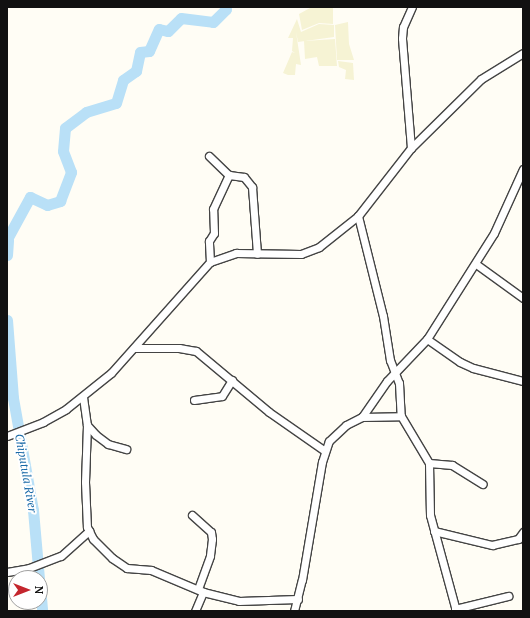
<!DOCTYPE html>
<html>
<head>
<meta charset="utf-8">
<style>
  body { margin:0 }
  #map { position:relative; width:530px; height:618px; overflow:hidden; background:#fffdf5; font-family:"PT Serif",serif }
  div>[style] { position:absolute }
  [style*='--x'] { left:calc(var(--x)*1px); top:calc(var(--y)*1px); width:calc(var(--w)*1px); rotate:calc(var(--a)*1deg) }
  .farmland>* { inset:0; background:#f6f3d4 }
  .river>* { height:11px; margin:-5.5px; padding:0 5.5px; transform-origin:5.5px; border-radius:5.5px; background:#b9e0f7 }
  .roads { filter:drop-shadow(1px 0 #444) drop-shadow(-1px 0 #444) drop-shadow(0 1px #444) drop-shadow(0 -1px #444) }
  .minor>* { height:7px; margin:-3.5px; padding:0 3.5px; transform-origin:3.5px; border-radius:3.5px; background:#fff }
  span { translate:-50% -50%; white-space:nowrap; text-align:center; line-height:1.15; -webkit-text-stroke:4px #fff; paint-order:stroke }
  .water-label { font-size:12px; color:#1768a6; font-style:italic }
  .frame { position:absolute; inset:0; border:8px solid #111; pointer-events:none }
  .north { position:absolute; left:8px; top:570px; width:40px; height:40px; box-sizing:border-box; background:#fff; border:1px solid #a0a0a0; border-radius:50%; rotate:90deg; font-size:11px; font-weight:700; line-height:16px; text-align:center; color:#111 }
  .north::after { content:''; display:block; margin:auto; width:14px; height:18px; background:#c4262e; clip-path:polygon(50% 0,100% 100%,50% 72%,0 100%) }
</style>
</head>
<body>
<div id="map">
  <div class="farmland">
    <i style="clip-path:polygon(333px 7px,333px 24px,319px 23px,302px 30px,299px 14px,310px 8px)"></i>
    <i style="clip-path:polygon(297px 19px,301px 32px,319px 24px,334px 25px,334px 37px,298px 42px,296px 32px,301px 65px,296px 64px,295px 75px,288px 75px,283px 73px,292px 52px,295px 53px,292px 51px,293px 38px,288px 38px)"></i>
    <i style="clip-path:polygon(348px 22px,349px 44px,354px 60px,337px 60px,335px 25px)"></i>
    <i style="clip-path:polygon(335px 39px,337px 66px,319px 66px,317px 57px,305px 59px,304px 41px)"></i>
    <i style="clip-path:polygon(338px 61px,353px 63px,354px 80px,345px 79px,346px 70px,339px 67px)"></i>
  </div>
  <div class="river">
    <i style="--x:7;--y:239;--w:48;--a:-61.3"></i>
    <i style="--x:30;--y:197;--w:19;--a:25"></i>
    <i style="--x:47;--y:205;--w:14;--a:-17"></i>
    <i style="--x:60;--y:201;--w:31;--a:-69"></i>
    <i style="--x:71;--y:172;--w:22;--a:-111"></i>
    <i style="--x:63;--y:151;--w:23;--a:-85"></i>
    <i style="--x:65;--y:128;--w:26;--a:-37"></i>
    <i style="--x:86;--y:112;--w:31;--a:-17"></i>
    <i style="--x:116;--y:103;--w:24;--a:-73"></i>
    <i style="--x:123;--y:80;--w:16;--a:-35"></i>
    <i style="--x:136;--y:71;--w:19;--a:-78"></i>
    <i style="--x:140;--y:52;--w:9;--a:-6"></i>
    <i style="--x:149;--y:51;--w:24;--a:-66"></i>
    <i style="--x:159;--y:29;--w:9;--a:13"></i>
    <i style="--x:168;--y:31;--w:18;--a:-45"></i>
    <i style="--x:181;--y:18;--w:32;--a:7"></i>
    <i style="--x:213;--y:22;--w:18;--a:-45"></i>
    <i style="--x:226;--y:9;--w:2;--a:-117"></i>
    <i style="--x:7;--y:255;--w:15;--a:-86"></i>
    <i style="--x:7;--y:320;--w:78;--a:85.6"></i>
    <i style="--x:13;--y:398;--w:114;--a:79.9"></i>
    <i style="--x:33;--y:510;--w:68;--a:85"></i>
    <i style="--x:40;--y:586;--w:25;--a:85"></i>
  </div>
  <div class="roads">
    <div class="minor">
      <i style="--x:411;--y:148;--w:110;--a:-94.7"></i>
      <i style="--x:402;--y:38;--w:11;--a:-85"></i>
      <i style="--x:403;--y:27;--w:22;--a:-66"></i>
      <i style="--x:209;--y:156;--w:28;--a:44"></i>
      <i style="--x:358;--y:216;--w:103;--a:76"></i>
      <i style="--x:383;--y:316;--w:45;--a:81"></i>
      <i style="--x:390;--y:360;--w:25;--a:69"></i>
      <i style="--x:399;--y:383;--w:33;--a:87"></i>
      <i style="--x:401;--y:416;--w:55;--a:59.2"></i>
      <i style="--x:429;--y:463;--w:52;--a:88.9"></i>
      <i style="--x:430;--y:515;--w:99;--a:74.8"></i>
      <i style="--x:210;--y:262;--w:21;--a:-93"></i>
      <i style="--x:209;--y:241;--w:9;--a:-58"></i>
      <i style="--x:214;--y:233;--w:24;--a:-92"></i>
      <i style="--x:213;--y:209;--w:38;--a:-65"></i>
      <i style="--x:229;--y:175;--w:15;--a:8"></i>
      <i style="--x:244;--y:177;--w:13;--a:51"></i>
      <i style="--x:252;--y:187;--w:67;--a:85.7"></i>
      <i style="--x:476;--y:264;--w:58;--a:35.9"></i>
      <i style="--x:427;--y:339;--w:40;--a:34.9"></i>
      <i style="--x:460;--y:362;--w:14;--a:25"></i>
      <i style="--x:473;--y:368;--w:52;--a:14.6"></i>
      <i style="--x:134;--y:348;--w:45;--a:0"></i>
      <i style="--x:179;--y:348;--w:17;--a:10"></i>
      <i style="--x:196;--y:351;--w:95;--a:39.9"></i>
      <i style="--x:269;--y:412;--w:68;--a:34.9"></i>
      <i style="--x:83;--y:397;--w:28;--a:82"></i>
      <i style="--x:87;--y:425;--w:13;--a:48"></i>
      <i style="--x:96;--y:435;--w:15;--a:37"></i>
      <i style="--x:108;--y:444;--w:19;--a:16"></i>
      <i style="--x:194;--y:400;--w:28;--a:-8"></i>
      <i style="--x:222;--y:396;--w:19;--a:-58"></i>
      <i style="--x:362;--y:417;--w:39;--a:-1"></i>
      <i style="--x:87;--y:425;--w:57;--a:92"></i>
      <i style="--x:85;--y:482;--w:45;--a:87.5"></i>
      <i style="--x:87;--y:527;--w:13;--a:63"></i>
      <i style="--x:93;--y:539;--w:27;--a:45"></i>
      <i style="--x:112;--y:558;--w:18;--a:34"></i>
      <i style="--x:127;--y:568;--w:24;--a:5"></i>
      <i style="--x:151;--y:570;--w:56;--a:22.9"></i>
      <i style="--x:203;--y:592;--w:37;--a:14"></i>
      <i style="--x:239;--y:601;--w:59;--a:-1.9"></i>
      <i style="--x:7;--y:436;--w:39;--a:-21"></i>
      <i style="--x:43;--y:422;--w:26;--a:-29"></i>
      <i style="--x:66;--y:409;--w:58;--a:-38.7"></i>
      <i style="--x:111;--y:373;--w:149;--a:-48.3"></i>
      <i style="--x:210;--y:262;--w:28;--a:-19"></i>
      <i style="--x:236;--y:253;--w:65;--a:0.9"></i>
      <i style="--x:301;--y:254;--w:19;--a:-21"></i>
      <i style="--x:319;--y:247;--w:50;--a:-38.5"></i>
      <i style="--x:358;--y:216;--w:86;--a:-52.1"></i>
      <i style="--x:411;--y:148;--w:98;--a:-44.6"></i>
      <i style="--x:481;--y:79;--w:49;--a:-31.8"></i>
      <i style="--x:429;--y:463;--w:23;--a:5"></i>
      <i style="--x:452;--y:465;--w:36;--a:32"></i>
      <i style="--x:192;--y:515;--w:25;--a:42"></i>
      <i style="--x:211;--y:532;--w:7;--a:82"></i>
      <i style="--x:212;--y:539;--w:17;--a:97"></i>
      <i style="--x:210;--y:556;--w:35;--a:110"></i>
      <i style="--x:434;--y:531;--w:60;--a:13.6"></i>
      <i style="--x:492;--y:545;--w:27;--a:-13"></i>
      <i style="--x:518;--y:539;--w:9;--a:-54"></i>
      <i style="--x:7;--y:572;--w:22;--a:-10"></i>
      <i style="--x:29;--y:568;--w:34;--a:-21"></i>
      <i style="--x:61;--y:556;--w:38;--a:-42"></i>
      <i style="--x:455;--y:609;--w:55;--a:-13.8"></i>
      <i style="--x:195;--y:611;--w:21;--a:-67"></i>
      <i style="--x:294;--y:611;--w:32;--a:-76"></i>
      <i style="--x:302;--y:580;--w:120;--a:-80.4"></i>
      <i style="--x:322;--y:462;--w:22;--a:-72"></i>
      <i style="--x:329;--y:441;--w:23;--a:-43"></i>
      <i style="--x:346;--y:425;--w:18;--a:-27"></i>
      <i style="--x:362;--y:417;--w:44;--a:-55.2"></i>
      <i style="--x:387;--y:381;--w:58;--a:-46.4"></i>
      <i style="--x:427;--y:339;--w:125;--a:-57.7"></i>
      <i style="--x:494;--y:233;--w:70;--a:-65.6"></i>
    </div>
  </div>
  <div class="water-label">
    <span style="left:26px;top:473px;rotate:80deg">Chiputula River</span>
  </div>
  <div class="frame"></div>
  <div class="north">N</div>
</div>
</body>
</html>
